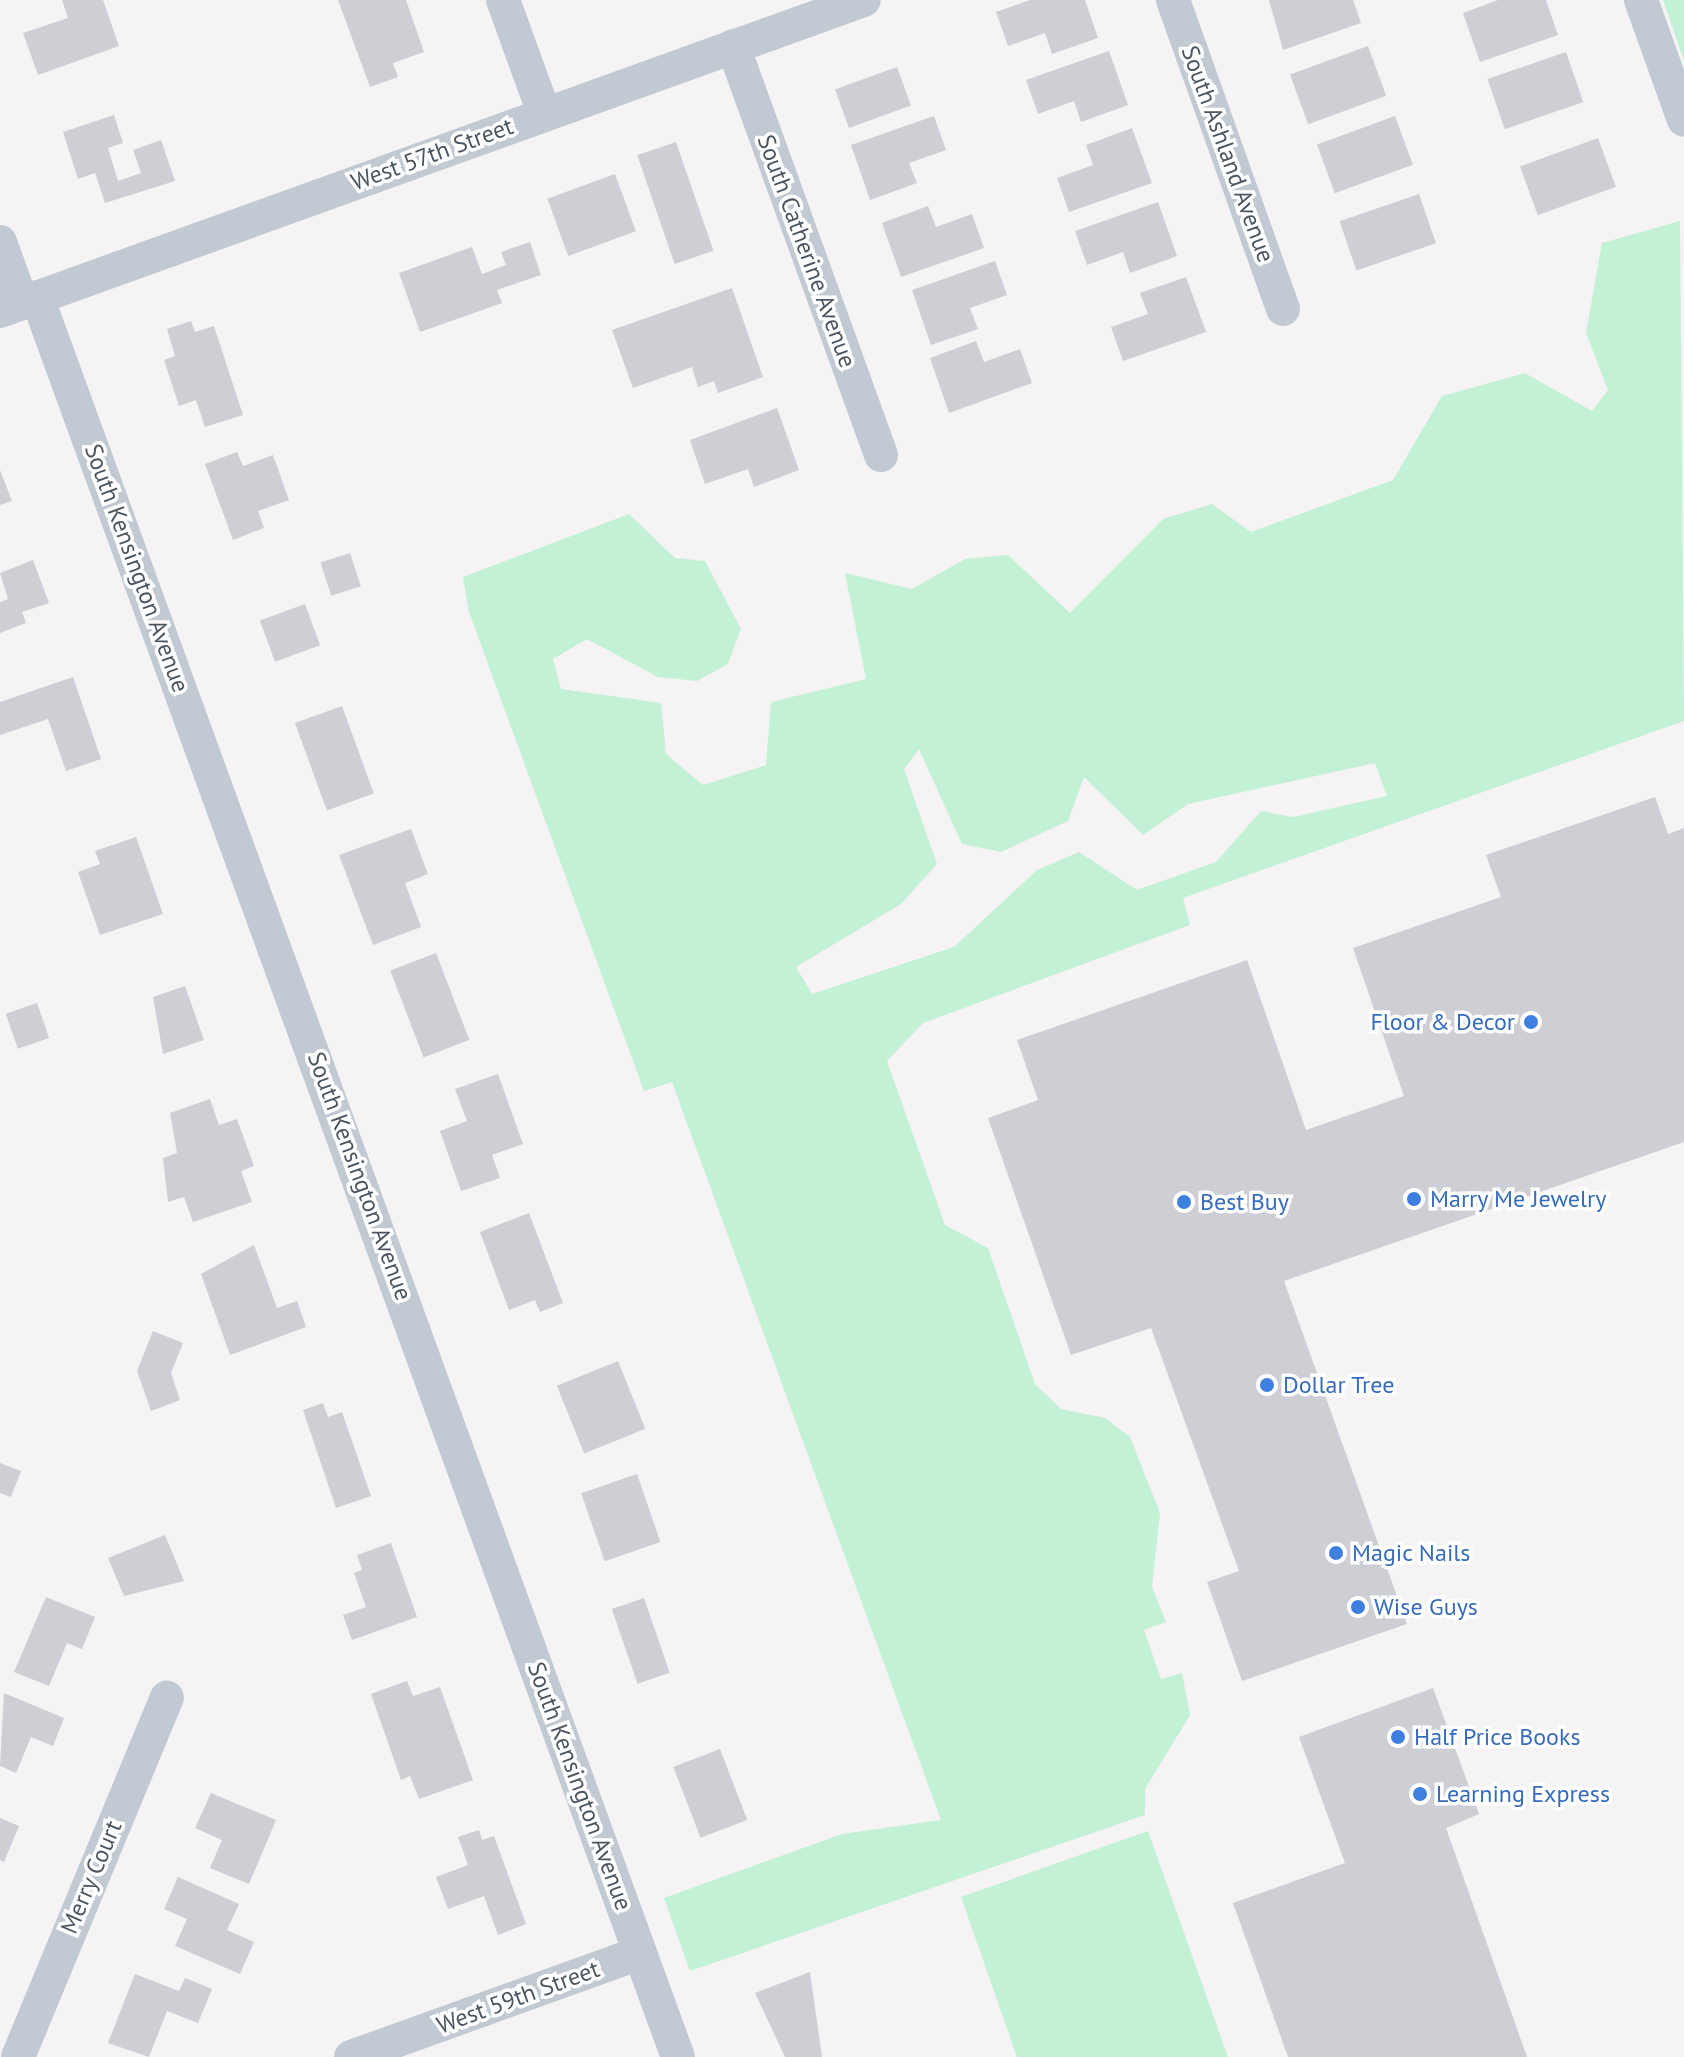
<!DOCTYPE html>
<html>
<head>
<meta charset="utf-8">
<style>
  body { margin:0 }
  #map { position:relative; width:1684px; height:2057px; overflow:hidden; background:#f5f3f3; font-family:"PT Sans",sans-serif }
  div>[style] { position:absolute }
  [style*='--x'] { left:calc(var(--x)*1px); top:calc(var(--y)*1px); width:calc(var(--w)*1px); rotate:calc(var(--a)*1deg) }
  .green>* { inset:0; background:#c3f1d5 }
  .building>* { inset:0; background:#cdcfd5; transform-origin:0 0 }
  .street>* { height:34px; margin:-17px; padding:0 17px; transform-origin:17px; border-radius:17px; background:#c1cad2 }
  .dots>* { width:22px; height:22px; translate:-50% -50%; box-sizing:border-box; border:4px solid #fff; border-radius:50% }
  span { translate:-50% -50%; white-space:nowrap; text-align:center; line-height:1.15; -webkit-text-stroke:7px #fff; paint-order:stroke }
  .street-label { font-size:24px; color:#4a5661 }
  .shop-label { font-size:24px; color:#366cbe }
  .right { translate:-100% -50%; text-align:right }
  .left { translate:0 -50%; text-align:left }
</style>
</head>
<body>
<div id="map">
  <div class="green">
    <i style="clip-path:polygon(1663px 0,1684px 0,1684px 61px)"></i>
    <i style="clip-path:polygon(evenodd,1680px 221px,1684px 721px,1183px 898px,1190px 925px,923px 1023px,887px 1061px,945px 1225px,988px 1248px,1035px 1384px,1061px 1409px,1105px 1418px,1130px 1437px,1160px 1513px,1152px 1587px,1166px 1622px,1144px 1630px,1161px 1679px,1182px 1673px,1190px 1715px,1145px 1789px,1145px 1815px,690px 1971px,664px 1898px,842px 1834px,941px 1820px,672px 1082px,644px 1091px,469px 612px,463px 577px,629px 514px,675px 558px,705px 561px,741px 629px,728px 664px,697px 681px,658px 677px,587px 639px,553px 659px,561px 689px,661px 703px,666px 754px,703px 785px,766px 765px,771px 702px,866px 679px,845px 573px,912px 589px,965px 559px,1008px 555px,1070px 613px,1163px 519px,1212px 504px,1251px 532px,1393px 480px,1442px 396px,1525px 373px,1592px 411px,1608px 390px,1586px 333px,1602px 243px,1680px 221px,919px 749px,962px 844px,1001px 852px,1068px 821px,1084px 777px,1143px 835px,1188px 804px,1375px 763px,1387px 796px,1293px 817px,1261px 811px,1216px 862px,1137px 890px,1079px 852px,1037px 870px,954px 947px,812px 994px,796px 967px,901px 904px,937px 864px,904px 769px,919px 749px)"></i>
    <i style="clip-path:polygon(1148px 1831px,1228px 2057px,1017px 2057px,961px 1897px)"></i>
  </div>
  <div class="building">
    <i style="clip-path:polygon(62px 0,103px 0,119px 46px,38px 75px,23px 33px,68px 18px)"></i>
    <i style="clip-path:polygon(338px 0,406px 0,424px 52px,393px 63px,398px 77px,370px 87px)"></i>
    <i style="clip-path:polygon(1030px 0,1085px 0,1098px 38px,1052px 54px,1045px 33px,1008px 46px,996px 12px)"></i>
    <i style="clip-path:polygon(1269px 0,1353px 0,1361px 23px,1283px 50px)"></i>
    <i style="clip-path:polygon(1498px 0,1546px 0,1558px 35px,1480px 62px,1463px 13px)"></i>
    <i style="left:1368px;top:46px;width:53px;height:83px;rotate:70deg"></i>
    <i style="clip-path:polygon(1109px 51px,1128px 105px,1081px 122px,1074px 101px,1038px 114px,1026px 80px)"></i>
    <i style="left:1566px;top:52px;width:53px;height:83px;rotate:71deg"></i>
    <i style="left:897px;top:67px;width:41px;height:66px;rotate:70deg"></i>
    <i style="clip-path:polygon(114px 115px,123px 143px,108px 148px,118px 181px,141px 173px,133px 150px,161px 140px,175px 181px,105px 203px,95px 173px,78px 179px,63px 132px)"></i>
    <i style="clip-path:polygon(934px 116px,946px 150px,909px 163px,917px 183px,870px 200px,851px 145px)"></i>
    <i style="left:1395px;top:116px;width:52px;height:83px;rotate:70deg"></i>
    <i style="clip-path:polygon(1132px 128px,1152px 183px,1069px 212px,1057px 178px,1093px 165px,1086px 145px)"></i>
    <i style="left:1598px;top:138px;width:52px;height:83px;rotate:70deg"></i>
    <i style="left:676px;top:142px;width:115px;height:41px;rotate:71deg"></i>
    <i style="left:615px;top:174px;width:61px;height:72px;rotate:70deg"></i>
    <i style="left:1419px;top:194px;width:52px;height:84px;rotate:71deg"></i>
    <i style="clip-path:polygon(1158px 202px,1177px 256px,1130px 273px,1123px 252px,1087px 265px,1075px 231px)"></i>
    <i style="clip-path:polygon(928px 206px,936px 227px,972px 214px,984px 248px,901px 277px,882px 223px)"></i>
    <i style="clip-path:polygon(530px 242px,541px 275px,497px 290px,502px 303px,420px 332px,399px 273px,472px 247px,482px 274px,506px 265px,501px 252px)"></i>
    <i style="clip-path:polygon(995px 261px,1007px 295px,970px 308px,978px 329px,931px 345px,912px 290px)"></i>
    <i style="clip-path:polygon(1186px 277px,1206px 332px,1123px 361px,1111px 327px,1148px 314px,1140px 293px)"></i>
    <i style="clip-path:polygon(732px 288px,763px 377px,718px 393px,714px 381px,698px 387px,692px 367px,633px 388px,612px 330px)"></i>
    <i style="clip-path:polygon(191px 321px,195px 332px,214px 326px,243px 415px,205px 427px,196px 400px,179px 406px,164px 360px,175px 356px,167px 329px)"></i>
    <i style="clip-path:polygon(976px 341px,984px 362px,1020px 349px,1032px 383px,949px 413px,930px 358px)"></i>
    <i style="clip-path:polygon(777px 408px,799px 470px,754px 487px,748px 469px,705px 484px,690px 440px)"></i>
    <i style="clip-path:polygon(237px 452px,243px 466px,273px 455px,289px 500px,258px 511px,264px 528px,233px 540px,205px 464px)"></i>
    <i style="clip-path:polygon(0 470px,12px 501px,0 505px)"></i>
    <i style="left:350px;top:553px;width:35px;height:31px;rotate:72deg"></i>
    <i style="clip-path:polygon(33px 560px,49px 603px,22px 612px,26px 623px,0 633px,0 602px,8px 599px,0 573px)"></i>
    <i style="left:305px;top:604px;width:44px;height:48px;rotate:70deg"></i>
    <i style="clip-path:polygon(73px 677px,101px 759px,66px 771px,48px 719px,0 735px,0 702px)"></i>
    <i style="left:342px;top:706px;width:93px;height:50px;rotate:70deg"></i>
    <i style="clip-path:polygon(1655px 797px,1668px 834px,1684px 828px,1684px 1142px,1284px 1281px,1407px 1624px,1242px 1681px,1207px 1582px,1239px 1571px,1151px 1328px,1071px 1355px,988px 1118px,1038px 1100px,1017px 1040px,1247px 960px,1306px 1130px,1404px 1096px,1353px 948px,1501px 897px,1486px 855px)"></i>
    <i style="clip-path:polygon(411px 829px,428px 874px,405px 883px,421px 927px,373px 945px,339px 855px)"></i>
    <i style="clip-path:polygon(136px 837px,163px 914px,100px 935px,78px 872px,100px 864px,95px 851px)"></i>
    <i style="left:436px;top:953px;width:93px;height:49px;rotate:69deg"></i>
    <i style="clip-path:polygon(185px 986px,204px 1040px,163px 1054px,153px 997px)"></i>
    <i style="left:37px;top:1003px;width:37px;height:33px;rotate:71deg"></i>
    <i style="clip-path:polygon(498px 1074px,523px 1144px,492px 1155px,500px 1178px,461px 1191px,440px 1131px,467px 1121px,455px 1089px)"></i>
    <i style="clip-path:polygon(210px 1099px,219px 1125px,237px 1119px,254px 1166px,241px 1171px,252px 1202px,193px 1222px,184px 1197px,168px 1202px,163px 1158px,177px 1153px,170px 1113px)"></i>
    <i style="clip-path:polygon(529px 1213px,563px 1303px,540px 1312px,535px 1300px,509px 1310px,480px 1232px)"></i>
    <i style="clip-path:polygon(254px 1245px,277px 1308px,297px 1301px,306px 1327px,230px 1355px,201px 1274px)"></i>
    <i style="clip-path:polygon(153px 1331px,183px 1343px,171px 1373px,180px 1400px,151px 1411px,137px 1371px)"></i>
    <i style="left:618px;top:1361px;width:73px;height:66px;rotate:68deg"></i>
    <i style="clip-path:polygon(323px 1403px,328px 1417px,342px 1412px,371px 1496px,336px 1508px,303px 1410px)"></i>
    <i style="clip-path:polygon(0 1463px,21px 1471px,11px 1497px,0 1493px)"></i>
    <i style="left:637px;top:1474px;width:72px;height:59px;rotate:71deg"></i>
    <i style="clip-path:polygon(165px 1535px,184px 1581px,124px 1596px,108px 1558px)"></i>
    <i style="clip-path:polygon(391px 1543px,417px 1617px,352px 1640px,343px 1615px,366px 1607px,354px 1573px,362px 1570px,357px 1555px)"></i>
    <i style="clip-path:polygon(46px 1597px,95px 1617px,82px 1649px,67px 1643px,49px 1686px,14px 1672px)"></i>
    <i style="left:644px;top:1598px;width:79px;height:34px;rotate:71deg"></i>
    <i style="clip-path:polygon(407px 1681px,413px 1696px,440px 1687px,473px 1780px,419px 1799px,410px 1776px,401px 1780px,371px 1694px)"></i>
    <i style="clip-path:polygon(1433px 1688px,1479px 1814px,1446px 1828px,1527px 2057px,1288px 2057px,1233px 1903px,1345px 1863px,1299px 1737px)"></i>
    <i style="clip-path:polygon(4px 1693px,64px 1718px,53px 1746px,31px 1737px,16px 1773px,0 1766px)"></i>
    <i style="left:720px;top:1749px;width:76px;height:50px;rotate:69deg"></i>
    <i style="clip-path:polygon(211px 1793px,276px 1820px,249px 1884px,210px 1868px,222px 1840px,195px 1828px)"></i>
    <i style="clip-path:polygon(0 1818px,19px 1826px,4px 1862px,0 1860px)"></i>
    <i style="clip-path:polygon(479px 1830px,482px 1840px,494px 1836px,526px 1924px,498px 1935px,484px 1896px,448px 1909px,436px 1877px,468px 1865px,458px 1837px)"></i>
    <i style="clip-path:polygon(178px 1877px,239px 1904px,227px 1930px,254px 1942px,240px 1974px,175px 1946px,187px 1919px,164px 1909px)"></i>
    <i style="clip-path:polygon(810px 1972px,822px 2057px,785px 2057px,755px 1993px)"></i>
    <i style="clip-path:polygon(135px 1974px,179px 1991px,185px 1978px,212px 1989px,198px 2023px,167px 2011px,149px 2057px,108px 2043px)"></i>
  </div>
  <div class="street">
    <i style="--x:503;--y:0;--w:120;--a:70.1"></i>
    <i style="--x:1173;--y:0;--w:328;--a:70.4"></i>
    <i style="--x:1641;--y:0;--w:127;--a:70.3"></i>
    <i style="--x:733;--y:46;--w:435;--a:70.1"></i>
    <i style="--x:0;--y:242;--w:65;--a:70.2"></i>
    <i style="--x:37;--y:297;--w:1873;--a:69.99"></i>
    <i style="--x:0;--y:311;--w:918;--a:-19.8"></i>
    <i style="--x:18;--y:2057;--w:389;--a:-67.5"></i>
    <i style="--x:351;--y:2057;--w:307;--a:-19.8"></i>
  </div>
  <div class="dots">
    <i style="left:1531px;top:1022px;background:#3f7fe0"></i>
    <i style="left:1414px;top:1199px;background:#3f7fe0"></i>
    <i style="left:1184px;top:1202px;background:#3f7fe0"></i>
    <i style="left:1267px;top:1385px;background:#3f7fe0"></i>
    <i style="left:1336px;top:1553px;background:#3f7fe0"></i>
    <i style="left:1358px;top:1607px;background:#3f7fe0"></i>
    <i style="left:1398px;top:1737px;background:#3f7fe0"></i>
    <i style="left:1420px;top:1794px;background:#3f7fe0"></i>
  </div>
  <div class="street-label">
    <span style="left:432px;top:154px;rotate:-20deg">West 57th Street</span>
    <span style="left:1228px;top:154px;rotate:70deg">South Ashland Avenue</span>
    <span style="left:807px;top:251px;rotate:70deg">South Catherine Avenue</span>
    <span style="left:137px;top:568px;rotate:70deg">South Kensington Avenue</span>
    <span style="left:360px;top:1176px;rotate:70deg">South Kensington Avenue</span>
    <span style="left:580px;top:1786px;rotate:70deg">South Kensington Avenue</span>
    <span style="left:91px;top:1877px;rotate:-67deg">Merry Court</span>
    <span style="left:518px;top:1997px;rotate:-20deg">West 59th Street</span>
  </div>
  <div class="shop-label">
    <span class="right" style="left:1515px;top:1022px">Floor &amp; Decor</span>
    <span class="left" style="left:1430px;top:1199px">Marry Me Jewelry</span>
    <span class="left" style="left:1200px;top:1202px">Best Buy</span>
    <span class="left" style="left:1283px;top:1385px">Dollar Tree</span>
    <span class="left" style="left:1352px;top:1553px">Magic Nails</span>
    <span class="left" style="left:1374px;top:1607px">Wise Guys</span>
    <span class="left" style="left:1414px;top:1737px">Half Price Books</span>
    <span class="left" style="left:1436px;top:1794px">Learning Express</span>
  </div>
</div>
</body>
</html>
